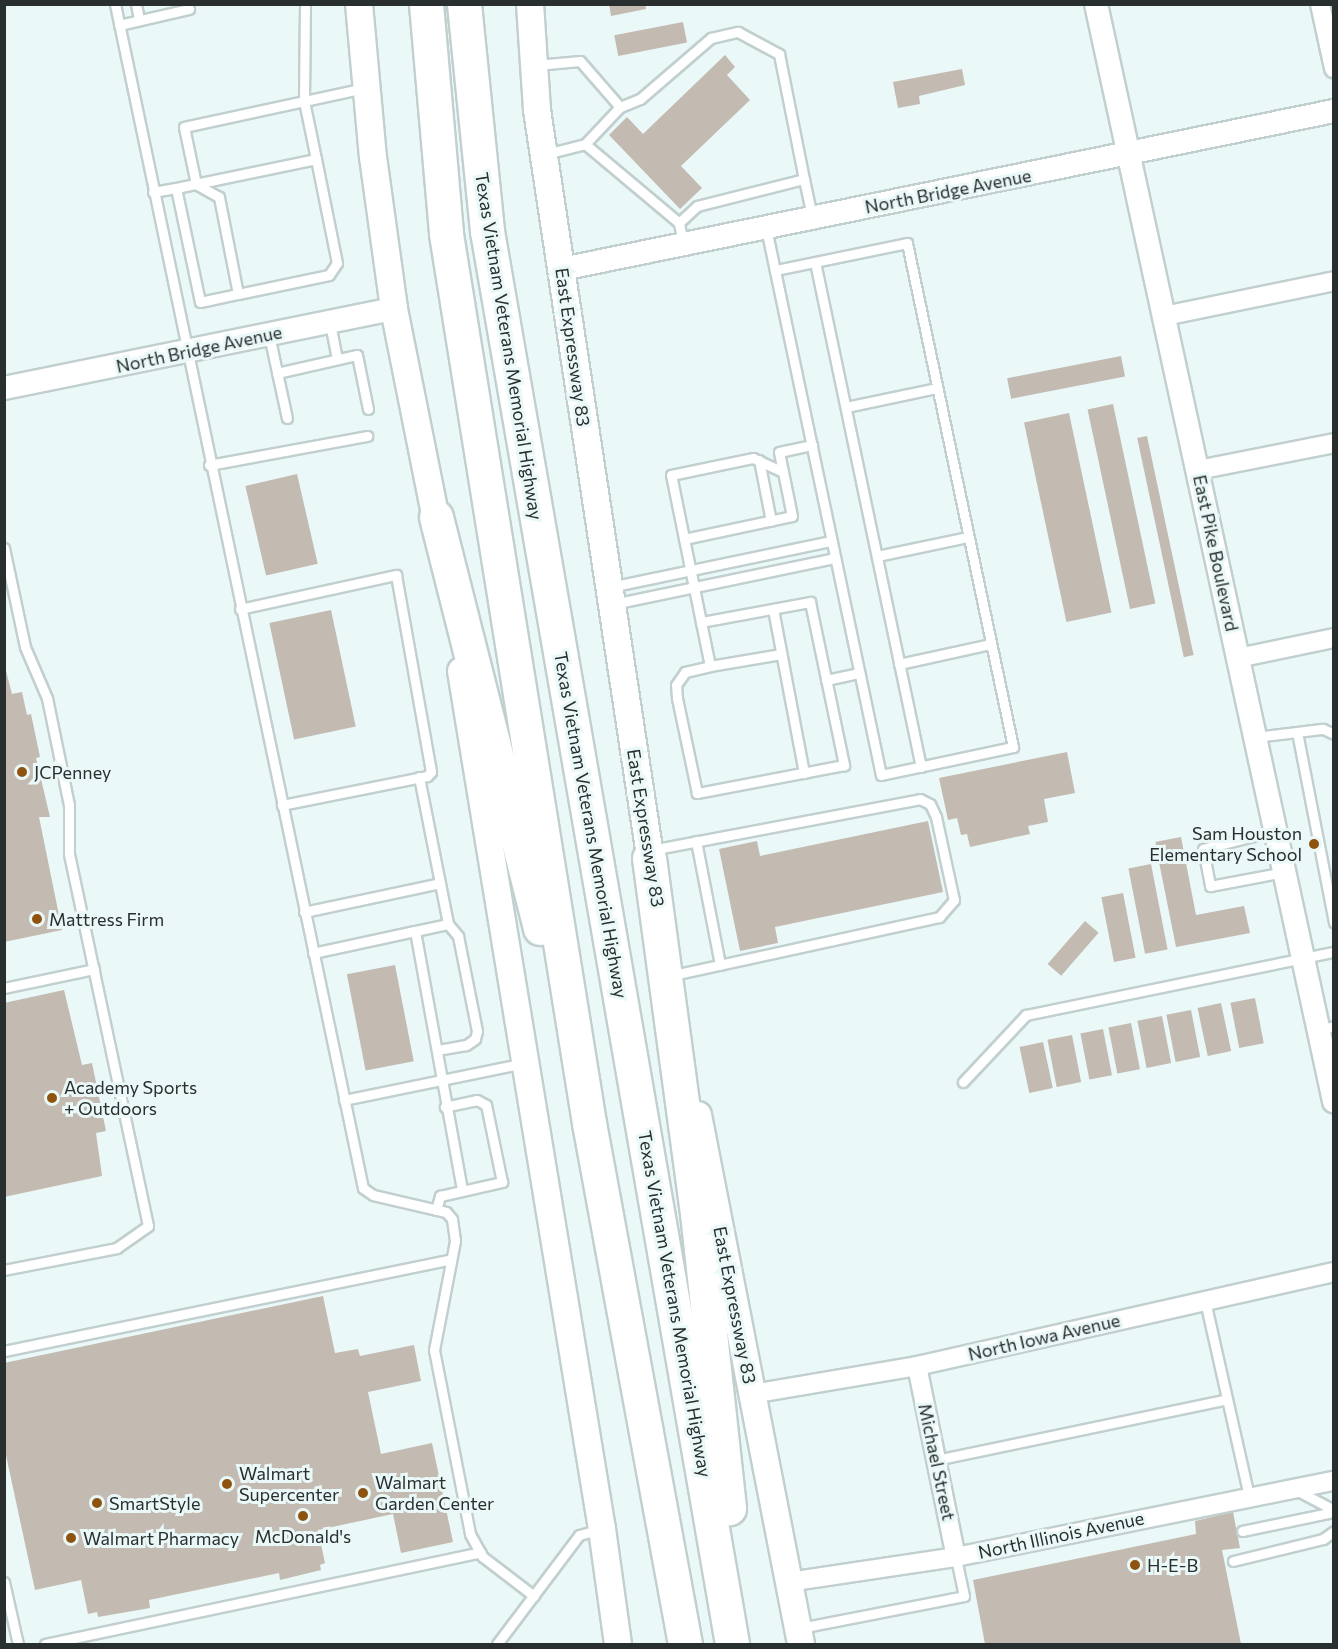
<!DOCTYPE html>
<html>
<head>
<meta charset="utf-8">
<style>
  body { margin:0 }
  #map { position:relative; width:1338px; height:1649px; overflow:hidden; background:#eaf8f8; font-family:Commissioner,sans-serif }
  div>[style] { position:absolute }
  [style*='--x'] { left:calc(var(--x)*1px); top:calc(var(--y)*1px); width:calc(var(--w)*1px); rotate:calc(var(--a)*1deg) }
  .building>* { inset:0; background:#c3bab2; transform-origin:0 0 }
  .roads { filter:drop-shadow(2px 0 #c1cfcf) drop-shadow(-2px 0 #c1cfcf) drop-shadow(0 2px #c1cfcf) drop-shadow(0 -2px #c1cfcf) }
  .service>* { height:9px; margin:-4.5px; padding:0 4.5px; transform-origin:4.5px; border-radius:4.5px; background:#fff }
  .minor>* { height:18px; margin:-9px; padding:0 9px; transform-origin:9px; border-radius:9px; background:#fff }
  .tertiary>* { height:22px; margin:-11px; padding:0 11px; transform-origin:11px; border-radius:11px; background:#fff }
  .secondary>* { height:26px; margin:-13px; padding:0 13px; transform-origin:13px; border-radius:13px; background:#fff }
  .motorway>* { height:33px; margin:-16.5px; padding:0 16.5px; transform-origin:16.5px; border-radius:16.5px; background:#fff }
  .dots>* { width:16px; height:16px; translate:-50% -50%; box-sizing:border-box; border:3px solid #eaf8f8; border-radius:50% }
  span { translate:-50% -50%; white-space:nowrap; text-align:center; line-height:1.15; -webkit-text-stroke:6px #eaf8f8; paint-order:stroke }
  .street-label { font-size:18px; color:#292e2f }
  .poi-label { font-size:18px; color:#292e2f }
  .left { translate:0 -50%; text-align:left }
  .right { translate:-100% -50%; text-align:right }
  .frame { position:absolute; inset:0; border:6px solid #292e2f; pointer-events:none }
</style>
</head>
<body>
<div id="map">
  <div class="building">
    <i style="clip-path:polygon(609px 4px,645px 4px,646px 9px,611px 16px)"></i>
    <i style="left:683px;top:22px;width:21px;height:70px;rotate:79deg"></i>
    <i style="clip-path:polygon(725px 55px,735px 67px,727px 75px,750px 100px,681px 166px,702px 188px,680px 209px,609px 135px,627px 117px,643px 134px)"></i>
    <i style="clip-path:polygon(962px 69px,965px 85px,919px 96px,920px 104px,898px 108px,893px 82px)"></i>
    <i style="left:1121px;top:356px;width:21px;height:116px;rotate:79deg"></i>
    <i style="left:1113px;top:404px;width:204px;height:26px;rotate:78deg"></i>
    <i style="left:1069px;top:413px;width:204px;height:46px;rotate:78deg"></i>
    <i style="left:1147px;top:436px;width:224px;height:10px;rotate:78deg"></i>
    <i style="left:297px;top:474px;width:92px;height:53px;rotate:77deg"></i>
    <i style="left:331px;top:610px;width:119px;height:63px;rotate:78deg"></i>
    <i style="clip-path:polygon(4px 663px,12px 694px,22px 692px,27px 715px,31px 714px,40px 757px,36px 758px,50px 817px,39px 817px,62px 930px,4px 942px)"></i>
    <i style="clip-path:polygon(1067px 752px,1075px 793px,1044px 799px,1048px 822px,1028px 826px,1030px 834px,970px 847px,967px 834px,961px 835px,957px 818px,948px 820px,939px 778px)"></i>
    <i style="clip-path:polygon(928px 821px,943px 892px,775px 927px,778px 943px,740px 951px,719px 849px,757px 841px,760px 856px)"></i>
    <i style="clip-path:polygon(1181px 837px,1196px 915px,1244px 906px,1250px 933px,1176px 947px,1155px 842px)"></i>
    <i style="left:1151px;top:864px;width:87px;height:23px;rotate:79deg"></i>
    <i style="left:1123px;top:893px;width:66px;height:22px;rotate:79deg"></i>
    <i style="left:1085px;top:921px;width:18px;height:57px;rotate:41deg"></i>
    <i style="left:395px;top:965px;width:98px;height:49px;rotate:79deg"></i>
    <i style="clip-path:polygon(64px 990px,82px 1065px,92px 1063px,106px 1131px,96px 1133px,102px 1176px,4px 1197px,4px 1003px)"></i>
    <i style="left:1255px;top:998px;width:46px;height:25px;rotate:79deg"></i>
    <i style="left:1221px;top:1003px;width:49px;height:24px;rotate:78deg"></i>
    <i style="left:1191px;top:1010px;width:48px;height:25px;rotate:79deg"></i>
    <i style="left:1162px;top:1016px;width:48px;height:25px;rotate:79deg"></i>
    <i style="left:1131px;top:1023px;width:47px;height:23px;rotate:79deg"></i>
    <i style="left:1103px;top:1029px;width:47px;height:23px;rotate:79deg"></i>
    <i style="left:1072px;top:1035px;width:48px;height:25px;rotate:79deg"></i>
    <i style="left:1043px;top:1042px;width:47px;height:24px;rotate:78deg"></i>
    <i style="clip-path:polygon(323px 1296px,335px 1353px,358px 1349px,360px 1356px,414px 1345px,421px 1381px,368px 1392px,381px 1454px,432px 1443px,453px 1542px,401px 1553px,393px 1514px,318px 1530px,325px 1563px,320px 1565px,321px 1570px,280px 1580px,279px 1573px,149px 1600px,150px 1608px,98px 1617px,97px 1612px,88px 1614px,81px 1580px,35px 1590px,4px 1446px,4px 1363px)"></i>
    <i style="clip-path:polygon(1233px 1512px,1240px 1548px,1222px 1550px,1241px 1644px,985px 1644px,973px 1580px,1196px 1534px,1195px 1521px)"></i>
  </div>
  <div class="roads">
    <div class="service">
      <i style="--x:115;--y:4;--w:1210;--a:78.17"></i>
      <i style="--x:363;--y:1188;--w:12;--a:35"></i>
      <i style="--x:373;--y:1195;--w:75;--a:13.1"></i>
      <i style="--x:446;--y:1212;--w:9;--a:49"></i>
      <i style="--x:452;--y:1219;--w:22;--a:82"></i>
      <i style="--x:455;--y:1241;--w:111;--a:100.9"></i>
      <i style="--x:434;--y:1350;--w:187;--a:78.9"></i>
      <i style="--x:470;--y:1534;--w:26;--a:61"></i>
      <i style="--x:483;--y:1557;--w:64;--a:37.4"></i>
      <i style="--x:136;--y:4;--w:16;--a:79"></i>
      <i style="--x:305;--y:4;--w:97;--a:90.6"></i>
      <i style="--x:304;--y:101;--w:59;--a:78.3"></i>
      <i style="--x:119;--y:25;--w:72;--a:-12.9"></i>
      <i style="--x:536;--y:65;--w:44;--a:-5.2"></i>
      <i style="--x:580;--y:61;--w:61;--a:49"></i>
      <i style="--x:585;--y:144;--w:51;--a:-46.6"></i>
      <i style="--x:620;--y:107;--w:22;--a:-22"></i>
      <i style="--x:640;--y:99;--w:94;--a:-40.7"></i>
      <i style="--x:711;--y:38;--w:28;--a:-13"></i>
      <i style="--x:738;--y:32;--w:47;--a:28.2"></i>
      <i style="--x:779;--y:54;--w:127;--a:78.7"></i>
      <i style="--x:804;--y:179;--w:110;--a:165.8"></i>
      <i style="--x:697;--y:206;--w:25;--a:137"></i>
      <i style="--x:546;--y:154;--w:40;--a:-14.4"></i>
      <i style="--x:585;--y:144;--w:123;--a:40"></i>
      <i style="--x:679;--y:223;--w:21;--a:79"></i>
      <i style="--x:804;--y:179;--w:40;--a:78"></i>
      <i style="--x:176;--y:188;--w:143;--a:-11.7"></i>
      <i style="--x:316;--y:159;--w:106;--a:78.6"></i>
      <i style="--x:337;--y:263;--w:14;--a:124"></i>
      <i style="--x:329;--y:275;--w:93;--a:168.2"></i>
      <i style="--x:153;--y:192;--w:23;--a:-10"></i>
      <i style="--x:176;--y:188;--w:116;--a:78.1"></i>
      <i style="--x:200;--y:302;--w:39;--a:-12"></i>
      <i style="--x:238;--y:294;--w:99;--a:-101.1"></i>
      <i style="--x:219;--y:197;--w:26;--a:-151"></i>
      <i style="--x:196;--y:184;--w:58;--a:-101.9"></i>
      <i style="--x:184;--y:127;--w:184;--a:-12.2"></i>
      <i style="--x:766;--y:228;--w:559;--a:78.13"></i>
      <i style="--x:881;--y:775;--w:135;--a:-12"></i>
      <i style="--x:1013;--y:747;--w:515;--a:-101.88"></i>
      <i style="--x:907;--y:243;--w:135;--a:168.4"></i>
      <i style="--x:815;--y:262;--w:516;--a:78.15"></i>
      <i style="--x:330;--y:323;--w:37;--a:79"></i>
      <i style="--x:269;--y:335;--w:85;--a:77.8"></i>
      <i style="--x:277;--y:373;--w:82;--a:-12.7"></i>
      <i style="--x:357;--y:355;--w:55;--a:78.5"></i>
      <i style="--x:846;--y:407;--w:92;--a:-11.9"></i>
      <i style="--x:759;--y:460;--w:62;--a:78.9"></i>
      <i style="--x:209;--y:465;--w:161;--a:-10.4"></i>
      <i style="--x:684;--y:539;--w:110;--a:-12"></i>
      <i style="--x:792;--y:516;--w:65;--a:-101.5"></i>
      <i style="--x:779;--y:452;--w:34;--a:-12"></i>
      <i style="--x:4;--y:548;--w:101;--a:78"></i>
      <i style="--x:25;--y:647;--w:56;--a:66.7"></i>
      <i style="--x:47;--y:698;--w:109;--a:78.4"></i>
      <i style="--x:69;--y:805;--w:49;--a:90"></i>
      <i style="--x:69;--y:854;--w:380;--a:78"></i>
      <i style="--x:148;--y:1226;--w:38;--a:145"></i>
      <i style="--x:117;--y:1248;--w:115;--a:169"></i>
      <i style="--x:877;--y:556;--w:92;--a:-11.9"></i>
      <i style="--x:610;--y:587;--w:226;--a:-11.8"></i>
      <i style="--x:613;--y:604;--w:227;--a:-11.7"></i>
      <i style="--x:240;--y:609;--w:160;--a:-12.3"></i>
      <i style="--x:396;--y:575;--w:200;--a:79.9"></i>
      <i style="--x:431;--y:772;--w:6;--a:135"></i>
      <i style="--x:427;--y:776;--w:148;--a:168.7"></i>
      <i style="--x:773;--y:609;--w:167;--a:79.3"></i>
      <i style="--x:701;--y:622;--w:111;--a:-10.4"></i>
      <i style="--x:810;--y:602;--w:167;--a:78.2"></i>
      <i style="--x:844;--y:765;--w:150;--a:169.2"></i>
      <i style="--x:697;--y:793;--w:97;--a:-101.9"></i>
      <i style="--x:677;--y:698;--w:13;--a:-94"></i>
      <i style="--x:676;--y:685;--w:16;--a:-55"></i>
      <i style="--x:685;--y:672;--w:26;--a:-13"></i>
      <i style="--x:710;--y:666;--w:45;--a:-101.6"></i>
      <i style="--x:701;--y:622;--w:150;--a:-101.5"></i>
      <i style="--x:671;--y:475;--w:84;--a:-11.7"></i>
      <i style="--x:753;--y:458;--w:33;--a:25"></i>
      <i style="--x:899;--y:664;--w:93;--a:-12.4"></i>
      <i style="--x:710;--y:666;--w:72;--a:-9.6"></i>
      <i style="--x:826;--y:680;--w:34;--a:-12"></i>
      <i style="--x:1297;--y:732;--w:26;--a:-7"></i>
      <i style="--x:1323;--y:729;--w:12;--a:24"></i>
      <i style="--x:1255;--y:737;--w:42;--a:-6.8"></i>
      <i style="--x:1297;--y:732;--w:194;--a:79"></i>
      <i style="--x:419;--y:777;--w:150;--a:78.8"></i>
      <i style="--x:448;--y:924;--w:16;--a:50"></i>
      <i style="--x:458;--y:936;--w:97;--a:78.7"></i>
      <i style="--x:477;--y:1031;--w:8;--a:104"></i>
      <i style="--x:475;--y:1039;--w:11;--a:146"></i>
      <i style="--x:466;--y:1045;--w:27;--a:170"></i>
      <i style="--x:1274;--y:831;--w:73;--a:165.8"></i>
      <i style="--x:1203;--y:849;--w:38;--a:79"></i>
      <i style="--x:1210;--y:886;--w:75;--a:-10.7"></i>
      <i style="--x:696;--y:841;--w:126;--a:79"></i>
      <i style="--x:651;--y:850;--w:274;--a:-10.7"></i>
      <i style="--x:920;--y:799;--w:11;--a:27"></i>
      <i style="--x:930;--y:804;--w:14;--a:65"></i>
      <i style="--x:936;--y:817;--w:85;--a:77.8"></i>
      <i style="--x:954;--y:900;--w:23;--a:131"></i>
      <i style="--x:939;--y:917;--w:273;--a:167.7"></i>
      <i style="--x:304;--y:912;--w:139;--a:-12"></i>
      <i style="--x:415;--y:931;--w:34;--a:-12"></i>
      <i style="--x:313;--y:953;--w:104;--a:-12.2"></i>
      <i style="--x:415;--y:931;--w:263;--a:79.7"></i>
      <i style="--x:4;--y:988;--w:92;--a:-11.9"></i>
      <i style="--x:1318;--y:1030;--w:16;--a:-14"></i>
      <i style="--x:963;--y:1082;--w:92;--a:-46.8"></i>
      <i style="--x:1026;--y:1015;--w:314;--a:-11.6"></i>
      <i style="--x:344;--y:1100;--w:184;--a:-11.6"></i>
      <i style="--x:436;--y:1210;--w:15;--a:-74"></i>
      <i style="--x:440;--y:1196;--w:64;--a:-12.7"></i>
      <i style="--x:502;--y:1182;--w:79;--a:-101.7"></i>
      <i style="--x:486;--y:1105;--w:10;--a:-151"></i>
      <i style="--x:477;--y:1100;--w:33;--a:168"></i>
      <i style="--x:1205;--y:1301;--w:201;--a:77.3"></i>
      <i style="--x:4;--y:1351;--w:456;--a:-11.6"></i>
      <i style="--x:936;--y:1460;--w:297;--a:-11.8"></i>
      <i style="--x:1296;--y:1490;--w:43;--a:27.8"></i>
      <i style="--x:1242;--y:1531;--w:94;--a:-11.7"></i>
      <i style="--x:1233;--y:1561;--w:93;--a:-13.7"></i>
      <i style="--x:1323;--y:1539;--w:14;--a:-36"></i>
      <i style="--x:4;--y:1582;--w:64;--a:77.3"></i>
      <i style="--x:800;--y:1628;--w:167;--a:-11"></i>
      <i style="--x:964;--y:1596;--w:40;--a:-102"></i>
      <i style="--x:45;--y:1644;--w:445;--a:-11.9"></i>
      <i style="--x:497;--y:1644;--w:136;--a:-53"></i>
      <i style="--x:579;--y:1535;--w:23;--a:-15"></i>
    </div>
    <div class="minor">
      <i style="--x:1320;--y:4;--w:66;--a:77.7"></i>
      <i style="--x:1164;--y:316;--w:174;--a:-11.6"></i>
      <i style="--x:1198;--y:470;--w:139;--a:-11.2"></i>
      <i style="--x:1238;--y:658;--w:98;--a:-11.8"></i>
      <i style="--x:917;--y:1366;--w:195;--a:78.5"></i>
      <i style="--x:752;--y:1394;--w:167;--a:-9.6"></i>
      <i style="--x:917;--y:1366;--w:427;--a:-12.7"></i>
      <i style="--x:788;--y:1582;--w:170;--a:-8.5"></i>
      <i style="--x:956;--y:1557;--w:386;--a:-11.4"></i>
    </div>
    <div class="tertiary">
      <i style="--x:1096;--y:4;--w:1123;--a:77.76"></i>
      <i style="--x:562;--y:269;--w:788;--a:-11.57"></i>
      <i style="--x:4;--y:388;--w:398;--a:-11.5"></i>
    </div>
    <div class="secondary">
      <i style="--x:359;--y:4;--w:154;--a:84.8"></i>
      <i style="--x:373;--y:157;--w:153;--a:82.1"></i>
      <i style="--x:394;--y:309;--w:230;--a:78.7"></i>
      <i style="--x:530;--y:4;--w:106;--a:86.2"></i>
      <i style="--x:537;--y:110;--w:774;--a:81.38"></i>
      <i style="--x:461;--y:671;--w:870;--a:80.67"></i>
      <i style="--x:602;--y:1529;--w:116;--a:82.1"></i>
      <i style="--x:698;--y:1115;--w:539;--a:78.98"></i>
    </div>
    <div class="motorway">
      <i style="--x:426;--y:4;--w:231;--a:85"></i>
      <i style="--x:446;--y:234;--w:900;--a:80.86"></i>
      <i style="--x:589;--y:1123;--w:530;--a:79.56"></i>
      <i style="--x:464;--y:4;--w:228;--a:84.2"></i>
      <i style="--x:487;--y:231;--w:1434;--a:80.16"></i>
      <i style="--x:436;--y:517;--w:424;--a:75.8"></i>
      <i style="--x:649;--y:858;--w:358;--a:82.3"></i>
      <i style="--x:697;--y:1213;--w:297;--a:83.8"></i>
    </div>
  </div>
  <div class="dots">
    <i style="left:22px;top:772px;background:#8e540f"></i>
    <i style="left:1314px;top:844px;background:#8e540f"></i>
    <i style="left:37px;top:919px;background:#8e540f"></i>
    <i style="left:52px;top:1098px;background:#8e540f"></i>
    <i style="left:227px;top:1484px;background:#8e540f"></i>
    <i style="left:363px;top:1493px;background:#8e540f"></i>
    <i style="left:97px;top:1503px;background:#8e540f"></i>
    <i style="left:303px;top:1516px;background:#8e540f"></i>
    <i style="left:71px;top:1538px;background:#8e540f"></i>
    <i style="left:1135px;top:1565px;background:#8e540f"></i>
  </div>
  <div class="street-label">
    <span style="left:948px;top:191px;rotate:-11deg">North Bridge Avenue</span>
    <span style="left:509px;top:346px;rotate:81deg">Texas Vietnam Veterans Memorial Highway</span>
    <span style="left:573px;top:347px;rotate:82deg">East Expressway 83</span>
    <span style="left:199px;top:349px;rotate:-12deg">North Bridge Avenue</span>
    <span style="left:1216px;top:553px;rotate:78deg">East Pike Boulevard</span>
    <span style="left:591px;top:825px;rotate:80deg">Texas Vietnam Veterans Memorial Highway</span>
    <span style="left:646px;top:828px;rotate:81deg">East Expressway 83</span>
    <span style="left:675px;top:1304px;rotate:80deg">Texas Vietnam Veterans Memorial Highway</span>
    <span style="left:735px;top:1305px;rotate:79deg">East Expressway 83</span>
    <span style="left:1044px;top:1337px;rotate:-13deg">North Iowa Avenue</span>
    <span style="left:937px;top:1462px;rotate:78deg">Michael Street</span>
    <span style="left:1061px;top:1535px;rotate:-12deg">North Illinois Avenue</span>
  </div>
  <div class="poi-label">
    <span class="left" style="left:34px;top:772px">JCPenney</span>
    <span class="right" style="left:1302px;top:844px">Sam Houston<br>Elementary School</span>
    <span class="left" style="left:49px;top:919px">Mattress Firm</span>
    <span class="left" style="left:64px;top:1098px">Academy Sports<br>+ Outdoors</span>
    <span class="left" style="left:239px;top:1484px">Walmart<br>Supercenter</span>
    <span class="left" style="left:375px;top:1493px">Walmart<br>Garden Center</span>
    <span class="left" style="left:109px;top:1503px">SmartStyle</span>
    <span style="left:303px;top:1536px">McDonald's</span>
    <span class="left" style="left:83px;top:1538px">Walmart Pharmacy</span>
    <span class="left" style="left:1147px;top:1565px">H-E-B</span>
  </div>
  <div class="frame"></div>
</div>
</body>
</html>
